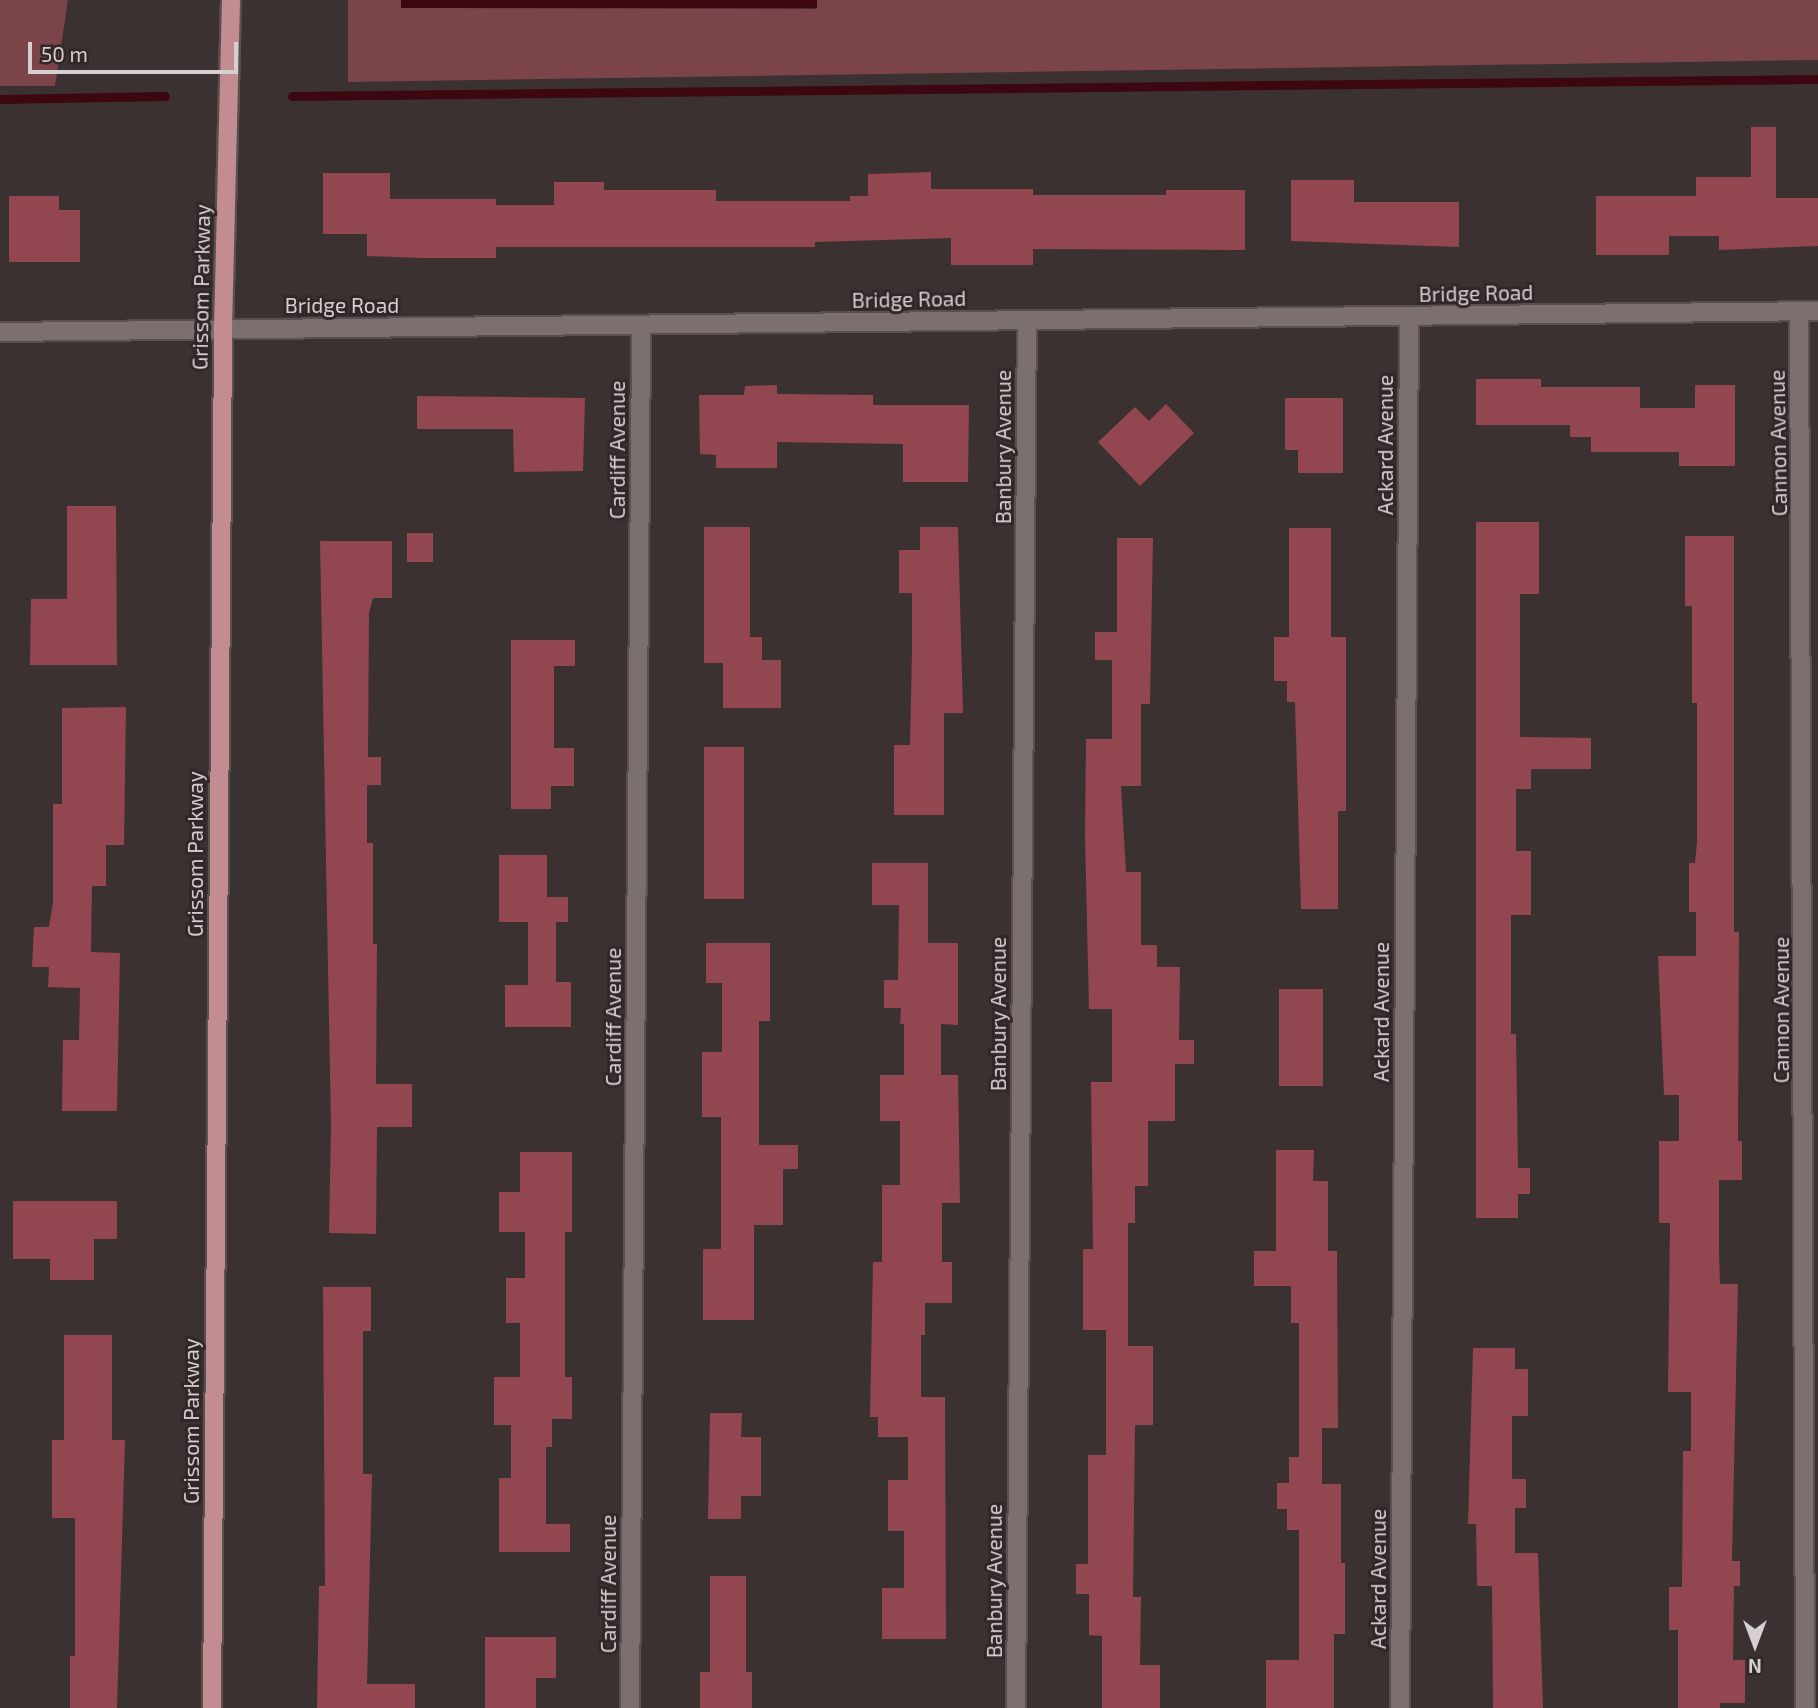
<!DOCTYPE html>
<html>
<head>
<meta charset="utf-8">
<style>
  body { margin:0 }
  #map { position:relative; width:1818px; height:1708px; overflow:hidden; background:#3c3131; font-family:"Exo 2",sans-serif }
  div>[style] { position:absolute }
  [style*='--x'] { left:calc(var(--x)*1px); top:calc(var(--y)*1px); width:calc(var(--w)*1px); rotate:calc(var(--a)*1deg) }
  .green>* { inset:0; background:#7b4449 }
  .water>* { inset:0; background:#3d0712; transform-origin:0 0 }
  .stream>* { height:9px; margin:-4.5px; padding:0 4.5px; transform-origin:4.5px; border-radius:4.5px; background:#3d0712 }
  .building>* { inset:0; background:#92464f; transform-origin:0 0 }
  .roads { filter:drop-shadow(2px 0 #595050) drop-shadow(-2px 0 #595050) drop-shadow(0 2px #595050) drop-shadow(0 -2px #595050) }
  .minor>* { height:18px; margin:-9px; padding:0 9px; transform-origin:9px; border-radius:9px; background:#7c6f70 }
  .major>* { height:18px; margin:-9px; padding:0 9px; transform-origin:9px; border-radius:9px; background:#c28c90 }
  span { translate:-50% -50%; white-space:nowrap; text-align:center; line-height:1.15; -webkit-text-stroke:6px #312727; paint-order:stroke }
  .street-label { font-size:21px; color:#d6cfcf }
  .north { position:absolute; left:1720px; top:1610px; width:70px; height:70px; -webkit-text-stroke:5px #312727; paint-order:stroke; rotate:180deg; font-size:19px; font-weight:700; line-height:28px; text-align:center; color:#d6cfcf }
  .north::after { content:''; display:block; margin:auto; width:24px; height:32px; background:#d6cfcf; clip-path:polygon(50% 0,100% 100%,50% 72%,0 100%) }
  .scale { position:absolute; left:28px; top:42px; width:210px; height:32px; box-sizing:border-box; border:4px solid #d6cfcf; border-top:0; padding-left:9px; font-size:21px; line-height:24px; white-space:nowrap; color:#d6cfcf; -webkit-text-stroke:5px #312727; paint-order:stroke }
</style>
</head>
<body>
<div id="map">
  <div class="green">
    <i style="clip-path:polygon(0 0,68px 0,55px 86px,0 86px)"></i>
    <i style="clip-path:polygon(348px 0,401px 0,401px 8px,816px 9px,817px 0,1818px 0,1818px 60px,348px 82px)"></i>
  </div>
  <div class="water">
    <i style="left:401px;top:0;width:416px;height:8px"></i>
  </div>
  <div class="stream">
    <i style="--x:292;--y:96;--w:1526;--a:-0.64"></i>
    <i style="--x:0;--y:99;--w:165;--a:-1"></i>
  </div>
  <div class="building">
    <i style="clip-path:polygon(1751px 127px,1776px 127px,1776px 198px,1818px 198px,1818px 246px,1719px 250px,1719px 236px,1669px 236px,1669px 255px,1596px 255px,1596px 196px,1696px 196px,1696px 177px,1751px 177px)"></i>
    <i style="clip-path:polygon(931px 172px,931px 189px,1033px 189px,1033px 195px,1166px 195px,1166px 190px,1245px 190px,1245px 250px,1033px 249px,1033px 265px,951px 265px,951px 238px,815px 242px,815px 247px,496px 247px,496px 258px,423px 258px,367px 256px,367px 234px,323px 234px,323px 173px,390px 173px,390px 199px,496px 199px,496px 205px,554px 205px,554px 182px,604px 182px,604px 190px,716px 190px,716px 201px,850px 201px,850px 196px,868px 196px,868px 174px)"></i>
    <i style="clip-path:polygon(1291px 180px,1354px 180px,1354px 202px,1459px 202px,1459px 247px,1291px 241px)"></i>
    <i style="clip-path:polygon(9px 196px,59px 196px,59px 210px,80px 210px,80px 262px,9px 262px)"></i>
    <i style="clip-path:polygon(1476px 379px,1541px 379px,1541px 387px,1640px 387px,1640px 408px,1695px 408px,1695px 385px,1735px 385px,1735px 466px,1679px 466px,1679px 452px,1591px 452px,1591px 437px,1570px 437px,1570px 425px,1476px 425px)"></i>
    <i style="clip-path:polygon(777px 385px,777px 394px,873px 395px,873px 405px,969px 405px,968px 482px,903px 482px,903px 444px,777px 442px,777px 468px,716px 468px,716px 455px,700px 454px,699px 395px,744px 395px,745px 386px)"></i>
    <i style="clip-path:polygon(417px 396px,585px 398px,583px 471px,514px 472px,513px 429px,417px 429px)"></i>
    <i style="clip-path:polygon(1285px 398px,1343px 398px,1343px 473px,1298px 473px,1298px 450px,1285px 450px)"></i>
    <i style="clip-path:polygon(1166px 404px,1194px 433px,1140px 486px,1098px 442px,1135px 407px,1149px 421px)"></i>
    <i style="clip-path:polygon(67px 506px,116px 506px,117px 665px,30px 665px,31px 599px,67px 599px)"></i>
    <i style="clip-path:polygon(1476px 522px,1539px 522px,1539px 594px,1520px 594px,1520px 737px,1591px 738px,1591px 769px,1531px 769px,1531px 789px,1516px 789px,1516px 851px,1531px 851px,1531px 915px,1511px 915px,1511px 1034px,1516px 1034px,1518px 1168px,1530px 1168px,1530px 1194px,1518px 1194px,1518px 1218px,1476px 1218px)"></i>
    <i style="clip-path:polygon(704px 527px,750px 527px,750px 637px,762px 637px,762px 660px,781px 660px,781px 708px,723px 708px,723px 663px,704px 663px)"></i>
    <i style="clip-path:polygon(920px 527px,958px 527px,963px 713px,944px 713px,944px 815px,894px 815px,894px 745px,910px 745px,912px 651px,912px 593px,899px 593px,899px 550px,920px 550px)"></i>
    <i style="clip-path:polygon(1289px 528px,1331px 528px,1331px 637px,1346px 637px,1346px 811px,1338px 811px,1338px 909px,1301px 909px,1295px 702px,1287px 702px,1287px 681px,1274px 681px,1274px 637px,1289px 637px)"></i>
    <i style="left:407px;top:533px;width:26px;height:29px"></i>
    <i style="clip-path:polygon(1685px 536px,1734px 536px,1734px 932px,1739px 932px,1738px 1141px,1742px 1141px,1742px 1180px,1719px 1180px,1719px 1250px,1720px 1284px,1738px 1284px,1732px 1561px,1740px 1561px,1740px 1586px,1734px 1586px,1733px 1660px,1745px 1660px,1745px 1703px,1720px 1703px,1720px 1708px,1678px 1708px,1678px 1630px,1669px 1630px,1669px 1587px,1682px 1587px,1683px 1451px,1691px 1451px,1691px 1392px,1668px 1392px,1670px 1223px,1659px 1223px,1659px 1141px,1679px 1141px,1679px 1095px,1664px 1095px,1658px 956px,1696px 956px,1696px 912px,1689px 912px,1689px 863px,1695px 863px,1697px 842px,1697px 703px,1692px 703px,1692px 606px,1685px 606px)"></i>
    <i style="clip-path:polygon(1117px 538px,1153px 538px,1150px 704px,1141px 704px,1141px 786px,1121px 786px,1126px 872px,1141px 872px,1141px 945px,1157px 945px,1157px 967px,1180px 967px,1179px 1040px,1194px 1040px,1194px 1064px,1175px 1064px,1175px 1121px,1148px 1121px,1148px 1186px,1135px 1186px,1135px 1223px,1128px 1223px,1128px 1346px,1153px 1346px,1153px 1425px,1135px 1425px,1133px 1597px,1141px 1597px,1140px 1665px,1160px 1665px,1160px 1708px,1102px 1708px,1102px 1636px,1089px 1635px,1089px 1594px,1076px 1594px,1076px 1564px,1088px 1564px,1088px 1455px,1106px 1455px,1106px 1330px,1083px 1330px,1083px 1249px,1093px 1249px,1091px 1082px,1112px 1082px,1112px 1009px,1089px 1009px,1085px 835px,1086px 739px,1112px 739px,1112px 660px,1095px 660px,1095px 632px,1117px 632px)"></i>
    <i style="clip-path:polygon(320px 541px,392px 541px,392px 598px,373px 598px,369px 613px,368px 757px,381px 757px,381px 785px,367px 785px,367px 843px,373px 843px,373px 944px,377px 944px,376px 1084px,412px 1084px,412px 1127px,377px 1127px,376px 1234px,329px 1233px,331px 1127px)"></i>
    <i style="clip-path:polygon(511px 640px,575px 640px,575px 666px,554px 666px,554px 748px,574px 748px,574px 786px,551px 786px,551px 809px,511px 809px)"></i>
    <i style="clip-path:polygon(126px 707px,124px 845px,106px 845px,106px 886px,92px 886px,91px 952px,120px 953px,117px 1111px,62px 1111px,63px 1040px,79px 1040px,80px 988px,48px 987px,49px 967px,32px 967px,34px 927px,49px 927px,53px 902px,53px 804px,62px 804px,62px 708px)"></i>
    <i style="left:704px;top:747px;width:40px;height:152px"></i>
    <i style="clip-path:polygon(499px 855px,547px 855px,547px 897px,568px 897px,568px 922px,556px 922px,556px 982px,571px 982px,571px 1027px,505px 1027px,505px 985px,528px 985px,528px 922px,499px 922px)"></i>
    <i style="clip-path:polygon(872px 863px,928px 863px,928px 943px,958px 943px,958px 1025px,941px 1024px,941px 1075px,958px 1075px,960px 1203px,942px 1203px,942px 1262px,952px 1262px,952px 1303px,925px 1303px,925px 1335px,921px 1335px,921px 1397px,945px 1397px,946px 1639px,882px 1639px,882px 1588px,904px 1588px,904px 1531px,888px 1531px,888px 1480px,908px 1480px,908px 1437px,878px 1437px,878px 1417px,870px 1417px,873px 1262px,882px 1262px,882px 1185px,900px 1185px,900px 1121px,880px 1121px,880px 1075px,904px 1075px,904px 1024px,900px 1024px,901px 1008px,884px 1008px,884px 980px,898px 980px,899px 905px,872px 905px)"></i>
    <i style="clip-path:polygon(706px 943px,770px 943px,770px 1021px,759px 1021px,759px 1145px,798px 1145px,798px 1169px,783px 1169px,783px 1225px,754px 1225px,754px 1320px,703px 1320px,703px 1249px,721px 1249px,721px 1117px,702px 1117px,702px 1052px,722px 1052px,722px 983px,706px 983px)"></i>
    <i style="left:1279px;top:989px;width:44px;height:97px"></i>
    <i style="clip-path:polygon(1276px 1150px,1314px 1150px,1313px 1181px,1328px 1181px,1328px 1251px,1337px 1251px,1338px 1428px,1322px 1428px,1322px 1484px,1341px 1484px,1341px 1563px,1345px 1563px,1345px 1634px,1334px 1634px,1334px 1708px,1266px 1708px,1266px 1660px,1299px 1660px,1299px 1530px,1287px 1530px,1287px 1509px,1277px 1509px,1277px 1483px,1289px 1483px,1289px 1457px,1299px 1457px,1299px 1323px,1291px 1323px,1291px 1286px,1254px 1286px,1254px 1251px,1276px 1251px)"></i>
    <i style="clip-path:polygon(520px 1152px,572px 1152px,572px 1232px,565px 1232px,565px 1377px,572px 1377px,572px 1419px,552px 1419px,552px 1447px,546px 1447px,546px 1524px,570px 1524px,570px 1552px,499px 1552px,499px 1478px,511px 1478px,511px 1425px,494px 1425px,494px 1377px,520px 1377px,520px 1323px,506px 1323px,506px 1278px,525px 1278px,525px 1232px,499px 1232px,499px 1192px,520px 1192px)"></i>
    <i style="clip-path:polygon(13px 1201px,117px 1201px,117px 1239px,94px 1239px,94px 1280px,50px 1280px,50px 1259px,13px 1259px)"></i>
    <i style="clip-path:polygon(323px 1287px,371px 1287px,371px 1331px,363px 1331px,363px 1474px,372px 1474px,367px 1684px,415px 1684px,415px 1708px,317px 1708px,319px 1586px,325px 1586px)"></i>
    <i style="clip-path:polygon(64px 1335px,112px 1335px,112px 1440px,125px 1440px,117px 1708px,70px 1708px,70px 1656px,75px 1656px,75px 1518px,52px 1518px,52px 1440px,64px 1440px)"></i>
    <i style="clip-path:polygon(1473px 1348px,1515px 1348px,1515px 1369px,1528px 1369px,1528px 1416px,1512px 1416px,1512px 1479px,1526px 1479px,1526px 1508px,1515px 1508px,1515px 1553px,1538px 1553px,1543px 1708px,1493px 1708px,1492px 1586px,1477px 1586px,1476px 1524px,1468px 1524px)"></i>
    <i style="clip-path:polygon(710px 1413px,742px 1413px,741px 1437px,761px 1437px,761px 1496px,741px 1496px,741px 1519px,708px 1519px)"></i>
    <i style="clip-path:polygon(710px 1576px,746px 1576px,746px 1672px,752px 1672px,752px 1708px,700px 1708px,700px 1672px,710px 1672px)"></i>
    <i style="clip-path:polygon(485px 1637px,556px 1637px,556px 1678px,536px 1678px,536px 1708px,485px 1708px)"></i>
  </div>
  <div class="roads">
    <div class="minor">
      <i style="--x:1799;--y:311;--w:1397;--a:89.75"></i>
      <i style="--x:0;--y:332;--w:1818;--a:-0.66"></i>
      <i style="--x:630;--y:1708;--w:1381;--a:-89.54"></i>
      <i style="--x:1016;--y:1708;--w:1388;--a:-89.55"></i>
      <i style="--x:1400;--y:1708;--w:1391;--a:-89.63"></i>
    </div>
    <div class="major">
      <i style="--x:212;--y:1708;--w:1380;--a:-89.54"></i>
      <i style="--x:223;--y:328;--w:328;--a:-88.6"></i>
    </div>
  </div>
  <div class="street-label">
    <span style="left:201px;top:287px;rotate:-89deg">Grissom Parkway</span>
    <span style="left:1476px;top:293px;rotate:-1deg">Bridge Road</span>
    <span style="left:909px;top:299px;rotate:-1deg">Bridge Road</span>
    <span style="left:342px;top:305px">Bridge Road</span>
    <span style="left:1778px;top:443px;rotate:-91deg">Cannon Avenue</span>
    <span style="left:1385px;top:445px;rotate:-90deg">Ackard Avenue</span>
    <span style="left:1003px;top:447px;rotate:-90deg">Banbury Avenue</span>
    <span style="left:617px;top:450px;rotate:-90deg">Cardiff Avenue</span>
    <span style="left:195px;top:854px;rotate:-90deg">Grissom Parkway</span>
    <span style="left:1781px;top:1010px;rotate:-90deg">Cannon Avenue</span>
    <span style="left:1381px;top:1012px;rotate:-90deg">Ackard Avenue</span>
    <span style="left:998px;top:1014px;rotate:-90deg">Banbury Avenue</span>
    <span style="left:613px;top:1017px;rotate:-90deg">Cardiff Avenue</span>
    <span style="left:191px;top:1421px;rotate:-90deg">Grissom Parkway</span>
    <span style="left:1378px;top:1579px;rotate:-90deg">Ackard Avenue</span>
    <span style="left:994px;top:1581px;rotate:-90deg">Banbury Avenue</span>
    <span style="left:608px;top:1584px;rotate:-90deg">Cardiff Avenue</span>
  </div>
  <div class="north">N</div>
  <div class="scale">50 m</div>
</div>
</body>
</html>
